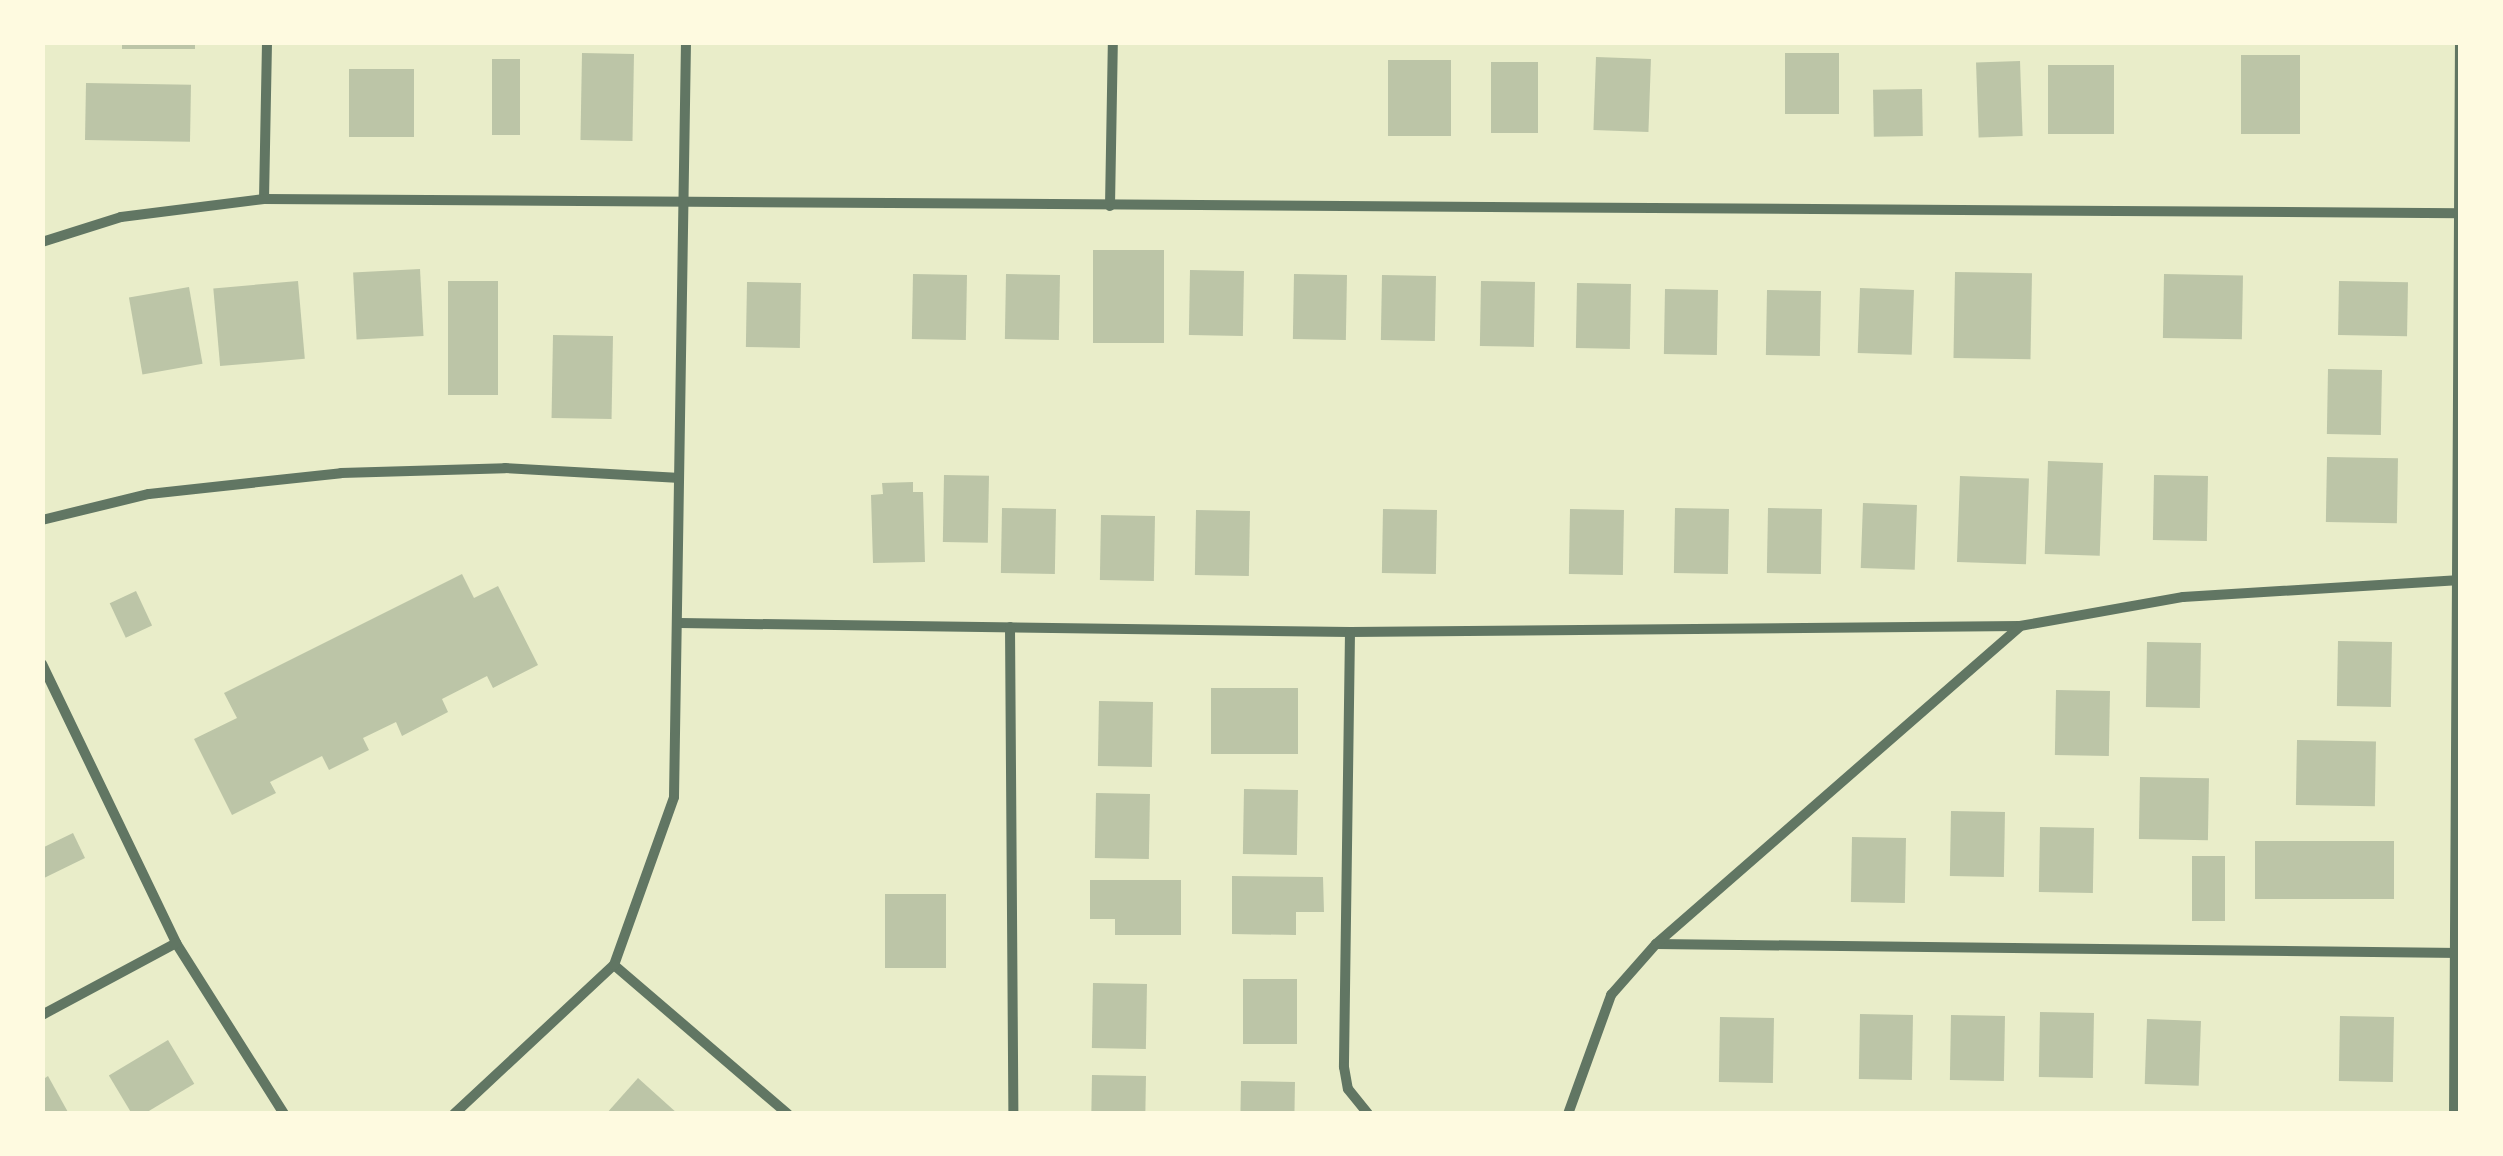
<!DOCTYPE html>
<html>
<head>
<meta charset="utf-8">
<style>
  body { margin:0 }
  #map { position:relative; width:2503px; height:1156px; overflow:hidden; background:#e9edc9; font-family:"Alegreya Sans",sans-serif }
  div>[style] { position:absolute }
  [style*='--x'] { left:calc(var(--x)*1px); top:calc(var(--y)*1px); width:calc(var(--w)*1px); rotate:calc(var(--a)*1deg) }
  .building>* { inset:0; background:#bcc5a7; transform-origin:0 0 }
  .minor>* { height:10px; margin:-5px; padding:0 5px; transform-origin:5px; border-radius:5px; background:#617663 }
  span { translate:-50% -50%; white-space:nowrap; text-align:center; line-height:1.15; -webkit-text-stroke:10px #fefae0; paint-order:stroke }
  .frame { position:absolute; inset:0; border:45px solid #fefae0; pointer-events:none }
</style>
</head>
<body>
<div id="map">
  <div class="building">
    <i style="left:122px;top:42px;width:73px;height:7px"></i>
    <i style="left:582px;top:53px;width:52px;height:87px;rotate:1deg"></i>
    <i style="left:1785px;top:53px;width:54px;height:61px"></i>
    <i style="left:2241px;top:55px;width:59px;height:79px"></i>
    <i style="left:1596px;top:57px;width:55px;height:73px;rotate:2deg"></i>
    <i style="left:492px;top:59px;width:28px;height:76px"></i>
    <i style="left:1388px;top:60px;width:63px;height:76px"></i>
    <i style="left:2020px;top:61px;width:75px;height:44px;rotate:88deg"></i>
    <i style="left:1491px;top:62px;width:47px;height:71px"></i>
    <i style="left:2048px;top:65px;width:66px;height:69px"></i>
    <i style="left:349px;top:69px;width:65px;height:68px"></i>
    <i style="left:86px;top:83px;width:105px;height:57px;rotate:1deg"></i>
    <i style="left:1922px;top:89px;width:47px;height:49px;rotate:89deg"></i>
    <i style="left:1093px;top:250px;width:71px;height:93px"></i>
    <i style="left:420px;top:269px;width:67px;height:67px;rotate:87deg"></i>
    <i style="left:1190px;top:270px;width:54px;height:65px;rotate:1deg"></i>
    <i style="left:1955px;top:272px;width:77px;height:86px;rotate:1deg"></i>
    <i style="left:913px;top:274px;width:54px;height:65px;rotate:1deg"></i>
    <i style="left:1006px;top:274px;width:54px;height:65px;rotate:1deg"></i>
    <i style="left:1294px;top:274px;width:53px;height:65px;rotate:1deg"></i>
    <i style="left:2164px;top:274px;width:79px;height:64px;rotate:1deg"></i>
    <i style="left:1382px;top:275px;width:54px;height:65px;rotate:1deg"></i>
    <i style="left:298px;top:281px;width:78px;height:85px;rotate:85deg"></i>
    <i style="left:448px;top:281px;width:50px;height:114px"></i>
    <i style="left:1481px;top:281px;width:54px;height:65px;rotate:1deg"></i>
    <i style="left:2339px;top:281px;width:69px;height:54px;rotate:1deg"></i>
    <i style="left:747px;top:282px;width:54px;height:65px;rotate:1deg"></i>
    <i style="left:1577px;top:283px;width:54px;height:65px;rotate:1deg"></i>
    <i style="left:189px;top:287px;width:78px;height:61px;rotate:80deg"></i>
    <i style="left:1860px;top:288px;width:54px;height:65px;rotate:2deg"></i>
    <i style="left:1665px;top:289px;width:53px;height:65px;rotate:1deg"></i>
    <i style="left:1767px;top:290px;width:54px;height:65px;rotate:1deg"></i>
    <i style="left:553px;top:335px;width:60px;height:83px;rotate:1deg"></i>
    <i style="left:2328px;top:369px;width:54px;height:65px;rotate:1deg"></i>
    <i style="left:2327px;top:457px;width:71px;height:65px;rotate:1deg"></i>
    <i style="left:2048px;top:461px;width:55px;height:93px;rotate:2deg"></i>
    <i style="left:944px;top:475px;width:45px;height:67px;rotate:1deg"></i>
    <i style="left:2154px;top:475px;width:54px;height:65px;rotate:1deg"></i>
    <i style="left:1960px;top:476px;width:69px;height:86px;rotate:2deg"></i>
    <i style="clip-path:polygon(913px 482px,913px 492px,923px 492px,925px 562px,873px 563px,871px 495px,883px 494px,882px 483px)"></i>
    <i style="left:1863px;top:503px;width:54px;height:65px;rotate:2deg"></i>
    <i style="left:1002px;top:508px;width:54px;height:65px;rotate:1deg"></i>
    <i style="left:1675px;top:508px;width:54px;height:65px;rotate:1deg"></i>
    <i style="left:1768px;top:508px;width:54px;height:65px;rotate:1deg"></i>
    <i style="left:1383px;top:509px;width:54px;height:64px;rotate:1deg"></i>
    <i style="left:1570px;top:509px;width:54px;height:65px;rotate:1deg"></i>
    <i style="left:1196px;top:510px;width:54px;height:65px;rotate:1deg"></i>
    <i style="left:1101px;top:515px;width:54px;height:65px;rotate:1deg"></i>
    <i style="clip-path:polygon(462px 574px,474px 598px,498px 586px,538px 665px,493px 688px,487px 676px,442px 699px,448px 712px,402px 736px,396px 722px,363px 738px,369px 750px,329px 770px,322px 756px,270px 782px,276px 793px,232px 815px,194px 739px,237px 718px,224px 693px)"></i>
    <i style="left:136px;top:591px;width:38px;height:29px;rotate:65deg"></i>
    <i style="left:2338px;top:641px;width:54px;height:65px;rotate:1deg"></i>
    <i style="left:2147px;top:642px;width:54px;height:65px;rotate:1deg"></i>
    <i style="left:1211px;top:688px;width:87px;height:66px"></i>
    <i style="left:2056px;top:690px;width:54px;height:65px;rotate:1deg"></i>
    <i style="left:1099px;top:701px;width:54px;height:65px;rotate:1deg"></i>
    <i style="left:2297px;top:740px;width:79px;height:65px;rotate:1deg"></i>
    <i style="left:2140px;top:777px;width:69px;height:62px;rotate:1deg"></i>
    <i style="left:1244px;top:789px;width:54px;height:65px;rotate:1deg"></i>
    <i style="left:1096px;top:793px;width:54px;height:65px;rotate:1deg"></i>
    <i style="left:1951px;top:811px;width:54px;height:65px;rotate:1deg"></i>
    <i style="left:2040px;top:827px;width:54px;height:65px;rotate:1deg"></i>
    <i style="clip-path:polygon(73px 833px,85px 858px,42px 879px,42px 848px)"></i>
    <i style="left:1852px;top:837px;width:54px;height:65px;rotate:1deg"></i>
    <i style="left:2394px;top:841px;width:58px;height:139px;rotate:90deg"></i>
    <i style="left:2192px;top:856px;width:33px;height:65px"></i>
    <i style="clip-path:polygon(1232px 876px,1323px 877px,1324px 912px,1296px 912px,1296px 935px,1232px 934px)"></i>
    <i style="clip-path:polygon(1090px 880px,1181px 880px,1181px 935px,1115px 935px,1115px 919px,1090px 919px)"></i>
    <i style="left:885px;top:894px;width:61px;height:74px"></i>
    <i style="left:1243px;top:979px;width:54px;height:65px"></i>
    <i style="left:1093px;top:983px;width:54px;height:65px;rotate:1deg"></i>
    <i style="left:2040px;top:1012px;width:54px;height:65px;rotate:1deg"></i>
    <i style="left:1860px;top:1014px;width:53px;height:65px;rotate:1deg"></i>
    <i style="left:1951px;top:1015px;width:54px;height:65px;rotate:1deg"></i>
    <i style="left:2340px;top:1016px;width:54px;height:65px;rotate:1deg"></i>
    <i style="left:1720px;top:1017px;width:54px;height:65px;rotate:1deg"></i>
    <i style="left:2147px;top:1019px;width:54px;height:65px;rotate:2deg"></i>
    <i style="left:168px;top:1040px;width:51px;height:69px;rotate:59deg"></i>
    <i style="left:1092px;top:1075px;width:54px;height:39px;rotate:1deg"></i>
    <i style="clip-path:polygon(48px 1076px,69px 1114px,42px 1114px,42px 1080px)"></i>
    <i style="clip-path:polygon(638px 1078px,678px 1114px,606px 1114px)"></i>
    <i style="left:1241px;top:1081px;width:54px;height:33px;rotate:1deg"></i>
  </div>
  <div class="minor">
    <i style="--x:264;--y:199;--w:157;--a:-88.9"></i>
    <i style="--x:1110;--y:206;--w:164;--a:-89"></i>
    <i style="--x:42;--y:242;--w:83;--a:-17.6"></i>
    <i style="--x:121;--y:217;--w:144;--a:-7.2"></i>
    <i style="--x:264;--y:199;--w:2196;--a:0.37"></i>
    <i style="--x:42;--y:520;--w:110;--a:-13.7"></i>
    <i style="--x:149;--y:494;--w:193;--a:-6.2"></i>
    <i style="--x:341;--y:473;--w:164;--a:-1.7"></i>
    <i style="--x:505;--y:468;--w:171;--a:3.3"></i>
    <i style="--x:680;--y:623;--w:670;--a:0.77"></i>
    <i style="--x:1350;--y:632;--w:670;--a:-0.51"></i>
    <i style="--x:2020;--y:626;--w:166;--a:-10.1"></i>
    <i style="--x:2183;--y:597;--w:278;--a:-3.5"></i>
    <i style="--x:1010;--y:627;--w:487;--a:89.6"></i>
    <i style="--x:1350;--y:632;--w:435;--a:90.8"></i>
    <i style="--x:1344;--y:1067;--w:22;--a:80"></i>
    <i style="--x:1348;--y:1089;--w:32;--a:51"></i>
    <i style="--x:42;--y:664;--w:310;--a:64.3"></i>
    <i style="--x:176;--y:943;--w:202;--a:57.7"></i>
    <i style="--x:1656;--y:944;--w:804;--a:0.64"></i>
    <i style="--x:614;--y:965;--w:229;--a:40.6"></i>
    <i style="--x:42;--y:1015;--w:152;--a:-28.2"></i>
    <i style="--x:454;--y:1114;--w:219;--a:-43"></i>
    <i style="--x:614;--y:965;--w:178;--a:-70.3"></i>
    <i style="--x:674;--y:797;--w:755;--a:-89.09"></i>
    <i style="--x:1568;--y:1114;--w:127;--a:-70.1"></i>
    <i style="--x:1611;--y:995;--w:68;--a:-48.6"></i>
    <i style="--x:1656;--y:944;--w:482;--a:-41.1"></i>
    <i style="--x:2454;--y:1114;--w:1072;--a:-89.68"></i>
  </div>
  <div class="frame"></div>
</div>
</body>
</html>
